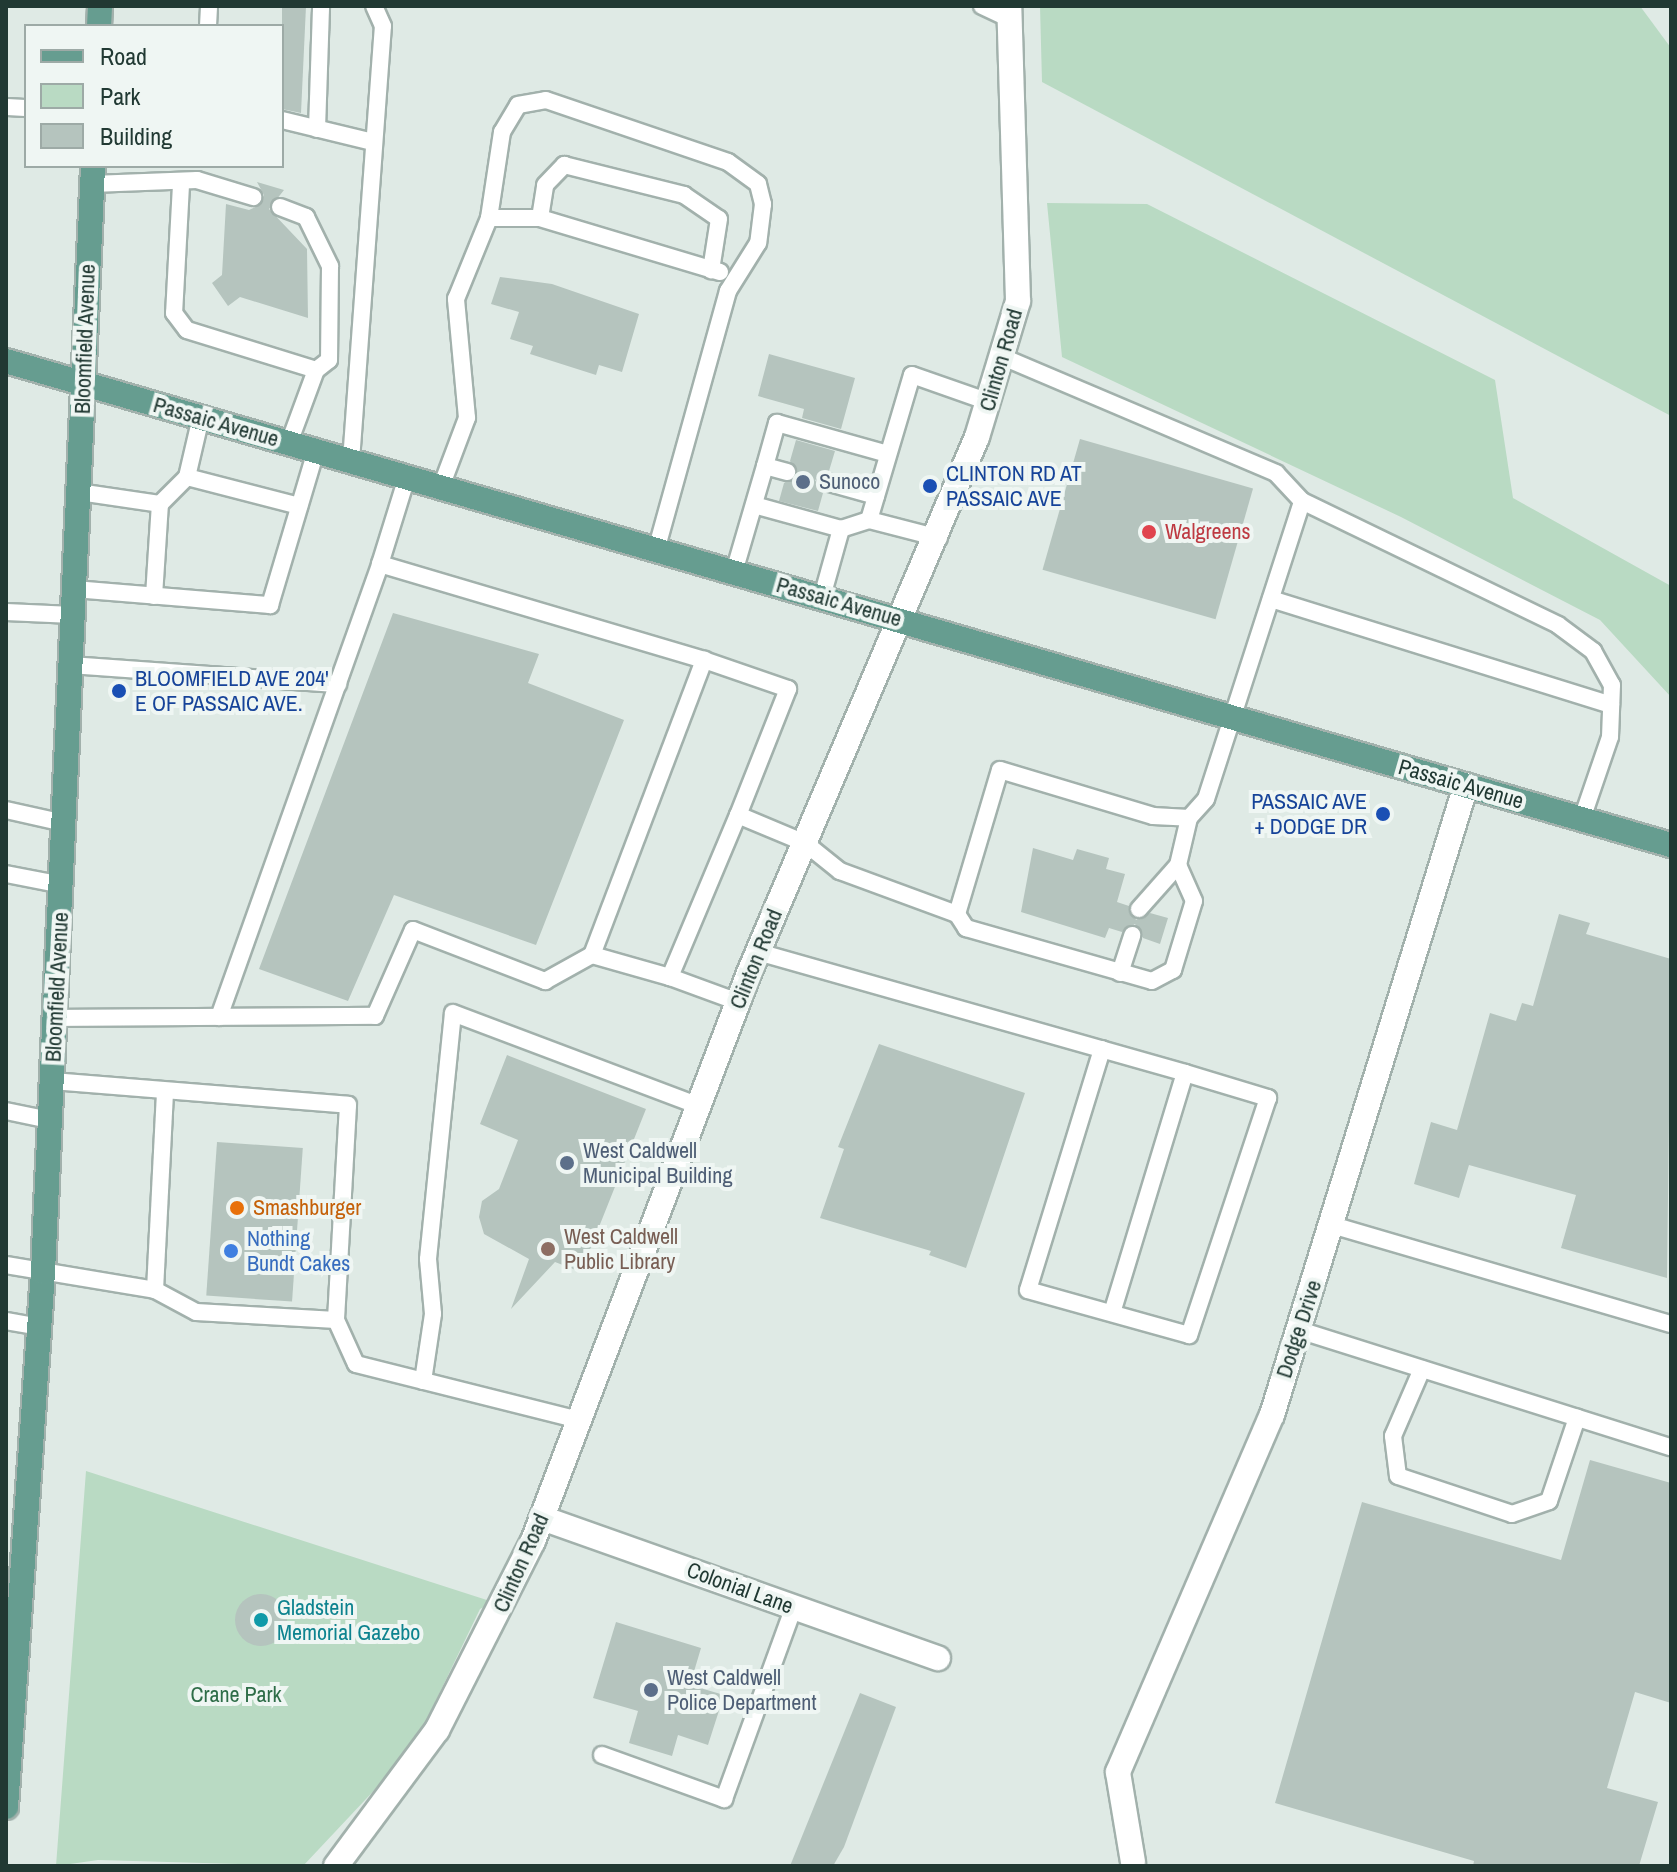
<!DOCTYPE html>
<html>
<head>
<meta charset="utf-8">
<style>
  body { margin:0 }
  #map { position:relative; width:1677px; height:1872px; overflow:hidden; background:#dfeae5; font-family:"Archivo Narrow",sans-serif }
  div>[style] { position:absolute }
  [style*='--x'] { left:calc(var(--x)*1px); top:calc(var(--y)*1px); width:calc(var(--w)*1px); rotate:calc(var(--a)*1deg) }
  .green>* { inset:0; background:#b9dac3 }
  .building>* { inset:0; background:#b5c4be; transform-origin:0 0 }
  .round { border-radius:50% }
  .roads { filter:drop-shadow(2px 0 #a2b1ac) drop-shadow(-2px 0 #a2b1ac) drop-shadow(0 2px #a2b1ac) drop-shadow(0 -2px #a2b1ac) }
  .service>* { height:16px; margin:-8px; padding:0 8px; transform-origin:8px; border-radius:8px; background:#fff }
  .minor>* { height:24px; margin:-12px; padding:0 12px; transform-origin:12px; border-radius:12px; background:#fff }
  .tertiary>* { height:24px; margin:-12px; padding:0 12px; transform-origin:12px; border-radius:12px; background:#fff }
  .primary>* { height:24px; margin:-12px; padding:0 12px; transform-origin:12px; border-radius:12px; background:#669d90 }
  .dots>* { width:22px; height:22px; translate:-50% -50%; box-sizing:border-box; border:4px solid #eff6f3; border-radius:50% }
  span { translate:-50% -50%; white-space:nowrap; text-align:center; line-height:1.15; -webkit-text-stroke:8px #eff6f3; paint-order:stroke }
  .street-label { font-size:22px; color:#213933 }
  .transit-label { font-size:22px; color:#164399 }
  .left { translate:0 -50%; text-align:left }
  .right { translate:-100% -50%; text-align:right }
  .service-label { font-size:22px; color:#4e5e75 }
  .health-label { font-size:22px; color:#be3a42 }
  .food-label { font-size:22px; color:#c56008 }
  .education-label { font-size:22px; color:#785e54 }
  .shop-label { font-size:22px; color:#366cbe }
  .culture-label { font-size:22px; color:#0d838f }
  .park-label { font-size:22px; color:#2e6d48 }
  .frame { position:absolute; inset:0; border:8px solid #213933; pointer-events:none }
  .legend { position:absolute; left:24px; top:24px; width:260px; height:144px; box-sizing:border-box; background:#eff6f3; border:2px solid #9daaa6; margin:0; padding:10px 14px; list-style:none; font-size:24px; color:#213933 }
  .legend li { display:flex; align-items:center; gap:16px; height:40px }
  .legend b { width:40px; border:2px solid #9daaa6 }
</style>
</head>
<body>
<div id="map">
  <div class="green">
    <i style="clip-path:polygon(1040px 6px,1640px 6px,1671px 48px,1671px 416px,1042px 82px)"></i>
    <i style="clip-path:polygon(1047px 203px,1147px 204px,1495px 380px,1513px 498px,1671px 586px,1671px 697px,1600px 620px,1401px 517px,1062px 357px)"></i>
    <i style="clip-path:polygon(86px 1471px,493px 1602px,480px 1609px,412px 1750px,303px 1866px,98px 1860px,56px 1866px)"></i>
  </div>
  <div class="building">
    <i style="clip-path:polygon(282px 6px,306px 6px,301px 113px,282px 109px)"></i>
    <i style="clip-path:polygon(257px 182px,284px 190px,269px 209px,307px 249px,308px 318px,240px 297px,228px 306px,212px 283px,222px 275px,226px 204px,249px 210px,260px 205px,264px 195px)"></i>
    <i style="clip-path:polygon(500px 277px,552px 284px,639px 314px,622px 372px,599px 365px,596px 375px,530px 354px,533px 346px,510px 339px,519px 312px,491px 304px)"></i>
    <i style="clip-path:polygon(769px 354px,855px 378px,841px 429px,802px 418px,804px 409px,758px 396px)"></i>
    <i style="left:1080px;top:439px;width:180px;height:136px;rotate:16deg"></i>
    <i style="clip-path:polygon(796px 440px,835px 451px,829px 471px,815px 480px,823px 493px,818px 511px,779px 501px,784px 483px,798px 474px,790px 461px)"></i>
    <i style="clip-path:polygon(393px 613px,539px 654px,528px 683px,624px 720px,536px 945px,394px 895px,348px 1001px,259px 969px)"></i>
    <i style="clip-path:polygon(1033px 848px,1073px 860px,1077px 849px,1109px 858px,1106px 869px,1125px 874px,1117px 902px,1129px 906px,1136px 920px,1150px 913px,1168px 918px,1160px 944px,1143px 938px,1135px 924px,1122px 932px,1109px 928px,1105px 938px,1021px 912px)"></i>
    <i style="clip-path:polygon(1559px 914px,1590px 923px,1586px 934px,1671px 959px,1667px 1278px,1561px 1248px,1576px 1195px,1469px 1165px,1459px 1198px,1414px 1184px,1431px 1122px,1457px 1130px,1490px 1013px,1516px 1021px,1522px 1003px,1533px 1006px)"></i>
    <i style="clip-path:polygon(879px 1044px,1025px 1093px,966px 1268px,929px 1255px,931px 1251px,820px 1218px,844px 1149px,838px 1147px)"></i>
    <i style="clip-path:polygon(507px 1055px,646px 1109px,581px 1272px,555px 1262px,511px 1309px,529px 1259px,484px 1234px,479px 1217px,482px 1201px,499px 1189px,518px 1140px,480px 1124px)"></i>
    <i style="left:217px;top:1142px;width:86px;height:154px;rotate:4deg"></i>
    <i style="clip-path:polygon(1590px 1460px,1671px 1483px,1671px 1703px,1635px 1692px,1607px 1788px,1658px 1802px,1639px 1866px,1473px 1866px,1474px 1861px,1275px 1803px,1362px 1502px,1561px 1560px)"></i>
    <i class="round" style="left:235px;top:1594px;width:52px;height:52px"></i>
    <i style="clip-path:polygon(616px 1622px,701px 1648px,690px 1685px,724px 1695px,708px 1745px,678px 1735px,672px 1756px,629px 1743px,638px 1711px,593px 1698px)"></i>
    <i style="clip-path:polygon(860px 1693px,896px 1707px,844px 1847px,833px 1866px,790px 1866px)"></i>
  </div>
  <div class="roads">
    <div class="service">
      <i style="--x:982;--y:6;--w:31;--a:25"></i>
      <i style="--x:208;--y:26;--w:20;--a:-87"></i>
      <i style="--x:6;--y:107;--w:20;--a:3"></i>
      <i style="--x:282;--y:120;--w:94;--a:13.6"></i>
      <i style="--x:317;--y:129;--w:123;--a:-88.1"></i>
      <i style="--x:92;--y:184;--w:105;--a:-2.2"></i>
      <i style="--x:197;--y:180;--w:59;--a:16.9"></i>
      <i style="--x:181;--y:185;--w:128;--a:93.1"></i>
      <i style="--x:174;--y:313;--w:21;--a:53"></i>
      <i style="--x:187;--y:330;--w:135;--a:17.2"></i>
      <i style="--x:316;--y:370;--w:78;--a:110.3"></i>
      <i style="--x:280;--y:207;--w:28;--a:21"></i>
      <i style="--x:306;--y:217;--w:55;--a:63.9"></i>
      <i style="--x:330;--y:266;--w:94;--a:90.6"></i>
      <i style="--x:329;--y:360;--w:16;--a:142"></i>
      <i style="--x:489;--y:218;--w:51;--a:0"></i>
      <i style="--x:540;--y:218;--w:188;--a:16.7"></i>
      <i style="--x:540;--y:218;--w:33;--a:-81"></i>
      <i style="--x:545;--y:185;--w:28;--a:-46"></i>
      <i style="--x:564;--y:165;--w:124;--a:14"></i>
      <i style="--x:684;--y:195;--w:42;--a:34.4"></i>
      <i style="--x:719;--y:219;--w:52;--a:98.9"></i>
      <i style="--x:351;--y:461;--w:436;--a:-85.8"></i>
      <i style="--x:383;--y:26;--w:22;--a:-114"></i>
      <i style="--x:765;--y:466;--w:45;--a:-74.4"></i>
      <i style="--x:777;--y:423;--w:115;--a:15.6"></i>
      <i style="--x:187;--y:477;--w:116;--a:14.5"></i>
      <i style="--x:407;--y:477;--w:91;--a:107.2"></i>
      <i style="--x:380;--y:564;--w:338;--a:16.5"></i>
      <i style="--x:826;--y:482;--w:52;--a:15.6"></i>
      <i style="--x:441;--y:487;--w:74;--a:-69.4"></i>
      <i style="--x:467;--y:418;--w:120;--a:-95.3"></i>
      <i style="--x:456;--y:299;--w:87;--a:-67.8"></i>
      <i style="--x:489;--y:218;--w:87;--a:-81.4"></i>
      <i style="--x:502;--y:132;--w:31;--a:-59"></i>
      <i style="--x:518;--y:105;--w:28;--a:-10"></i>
      <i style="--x:546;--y:100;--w:192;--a:18.8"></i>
      <i style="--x:728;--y:162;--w:37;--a:36"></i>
      <i style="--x:758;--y:184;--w:21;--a:76"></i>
      <i style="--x:763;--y:204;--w:39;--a:97"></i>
      <i style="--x:758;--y:243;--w:57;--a:122"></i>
      <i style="--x:728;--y:291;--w:269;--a:105.5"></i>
      <i style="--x:79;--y:492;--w:82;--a:8.4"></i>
      <i style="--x:1302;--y:501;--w:284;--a:25.8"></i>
      <i style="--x:1558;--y:625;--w:44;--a:36.6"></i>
      <i style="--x:1593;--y:651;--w:39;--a:61"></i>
      <i style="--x:1612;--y:685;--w:52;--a:92.2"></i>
      <i style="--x:1610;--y:737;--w:87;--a:108.9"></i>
      <i style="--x:754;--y:505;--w:90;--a:15.4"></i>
      <i style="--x:841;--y:529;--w:29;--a:-18"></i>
      <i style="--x:939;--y:538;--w:72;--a:-165.6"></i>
      <i style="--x:869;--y:520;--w:151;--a:-73.5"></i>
      <i style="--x:912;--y:375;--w:82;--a:19.3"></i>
      <i style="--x:734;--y:572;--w:110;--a:-73.7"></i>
      <i style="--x:765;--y:466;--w:23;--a:15"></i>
      <i style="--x:74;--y:589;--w:197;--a:4.7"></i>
      <i style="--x:270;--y:605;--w:161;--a:-73.4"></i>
      <i style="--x:154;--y:596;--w:92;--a:-86.3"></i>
      <i style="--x:160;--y:504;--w:38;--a:-45"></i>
      <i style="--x:187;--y:477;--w:62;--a:-76.9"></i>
      <i style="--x:822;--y:597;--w:71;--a:-74.4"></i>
      <i style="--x:1271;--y:599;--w:356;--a:17.3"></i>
      <i style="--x:6;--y:612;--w:67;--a:2.6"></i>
      <i style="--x:71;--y:665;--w:268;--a:4.1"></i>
      <i style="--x:6;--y:810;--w:59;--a:12.6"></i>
      <i style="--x:738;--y:815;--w:176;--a:112.8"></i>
      <i style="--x:670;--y:977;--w:72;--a:20.2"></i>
      <i style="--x:6;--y:874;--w:57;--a:11.1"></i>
      <i style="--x:1139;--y:909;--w:59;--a:-48.4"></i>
      <i style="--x:957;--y:914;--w:17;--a:57"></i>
      <i style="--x:966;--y:928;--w:193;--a:15.9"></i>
      <i style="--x:1152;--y:981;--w:24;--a:-28"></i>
      <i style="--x:1173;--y:970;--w:72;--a:-73.1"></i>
      <i style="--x:1194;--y:901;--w:39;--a:-114"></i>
      <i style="--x:1178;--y:865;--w:48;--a:-76.8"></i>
      <i style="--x:758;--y:952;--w:444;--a:15.8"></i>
      <i style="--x:1185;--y:1073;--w:87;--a:16.8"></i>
      <i style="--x:1268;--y:1098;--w:250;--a:108.4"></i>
      <i style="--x:1189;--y:1335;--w:167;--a:-164.4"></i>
      <i style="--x:1028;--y:1290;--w:252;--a:-72.9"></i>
      <i style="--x:592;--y:955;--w:81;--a:15.8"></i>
      <i style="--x:1120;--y:973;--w:40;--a:-72"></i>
      <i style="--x:219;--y:1017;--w:481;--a:-70.4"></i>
      <i style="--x:55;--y:1018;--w:320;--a:-0.4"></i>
      <i style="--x:375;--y:1016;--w:94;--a:-66.2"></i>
      <i style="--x:413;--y:930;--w:142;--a:21.1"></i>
      <i style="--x:545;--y:981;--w:54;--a:-29"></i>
      <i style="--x:592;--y:955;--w:316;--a:-69.2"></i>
      <i style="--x:704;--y:660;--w:89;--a:19"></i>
      <i style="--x:788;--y:689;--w:136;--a:111.6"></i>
      <i style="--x:738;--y:815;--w:73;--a:22.7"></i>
      <i style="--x:805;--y:843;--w:45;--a:38.7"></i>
      <i style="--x:840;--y:871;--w:125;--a:20.2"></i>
      <i style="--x:957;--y:914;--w:150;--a:-73.4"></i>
      <i style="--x:1000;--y:770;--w:160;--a:16.7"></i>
      <i style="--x:1153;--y:816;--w:36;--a:3"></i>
      <i style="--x:1189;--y:818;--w:25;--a:-48"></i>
      <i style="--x:1206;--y:799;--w:313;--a:-72.1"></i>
      <i style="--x:1302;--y:501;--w:38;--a:-133"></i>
      <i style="--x:1276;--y:473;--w:294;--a:-157"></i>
      <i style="--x:52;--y:1081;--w:297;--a:4.6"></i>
      <i style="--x:348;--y:1105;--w:215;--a:93.2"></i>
      <i style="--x:336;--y:1320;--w:140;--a:-176.7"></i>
      <i style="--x:196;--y:1312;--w:47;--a:-151.8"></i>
      <i style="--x:155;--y:1290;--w:199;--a:-87.1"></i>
      <i style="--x:6;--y:1111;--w:45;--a:11.6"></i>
      <i style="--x:1332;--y:1225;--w:353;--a:16.3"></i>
      <i style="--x:6;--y:1265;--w:151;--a:9.5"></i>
      <i style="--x:1112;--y:1313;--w:251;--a:-73.1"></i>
      <i style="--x:336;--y:1320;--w:48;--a:65.6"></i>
      <i style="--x:356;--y:1364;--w:230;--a:14.1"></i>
      <i style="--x:6;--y:1321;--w:34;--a:10"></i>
      <i style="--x:1299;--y:1330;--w:390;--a:17.5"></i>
      <i style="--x:1422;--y:1369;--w:73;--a:113.4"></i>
      <i style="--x:1393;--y:1436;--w:40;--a:82.9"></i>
      <i style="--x:1398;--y:1476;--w:120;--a:18.4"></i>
      <i style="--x:1512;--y:1514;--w:39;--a:-19"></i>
      <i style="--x:1549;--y:1501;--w:88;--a:-71.4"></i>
      <i style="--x:423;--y:1381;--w:68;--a:-81.5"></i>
      <i style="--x:433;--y:1314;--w:55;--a:-95.2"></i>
      <i style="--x:428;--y:1259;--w:247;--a:-84.2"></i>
      <i style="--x:453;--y:1013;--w:263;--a:20.7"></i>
      <i style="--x:602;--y:1755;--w:130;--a:19.8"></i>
      <i style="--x:724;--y:1799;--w:204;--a:-70"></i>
    </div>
    <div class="minor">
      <i style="--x:542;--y:1518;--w:420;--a:19.5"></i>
      <i style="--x:1133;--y:1862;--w:91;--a:-99.5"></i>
      <i style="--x:1118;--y:1772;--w:389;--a:-66.7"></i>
      <i style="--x:1272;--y:1415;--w:659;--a:-72.88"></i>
    </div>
    <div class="tertiary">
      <i style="--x:336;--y:1866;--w:169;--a:-53.4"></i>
      <i style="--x:437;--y:1730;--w:212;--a:-63.1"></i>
      <i style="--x:533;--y:1541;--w:608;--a:-69.18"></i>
      <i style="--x:749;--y:973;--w:582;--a:-66.96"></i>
      <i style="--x:977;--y:437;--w:142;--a:-73.2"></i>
      <i style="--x:1018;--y:301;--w:295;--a:-91.7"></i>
    </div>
    <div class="primary">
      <i style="--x:99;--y:26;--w:20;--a:-87"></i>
      <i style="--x:6;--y:361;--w:1734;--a:16.21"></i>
      <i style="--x:6;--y:1807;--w:536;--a:-86.04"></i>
      <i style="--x:43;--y:1272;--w:1107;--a:-87.41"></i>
    </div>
  </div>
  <div class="dots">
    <i style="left:803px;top:482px;background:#5c6f8a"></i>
    <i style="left:930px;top:486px;background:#1a4fb4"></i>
    <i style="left:1149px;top:532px;background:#e0444e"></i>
    <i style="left:119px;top:691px;background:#1a4fb4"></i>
    <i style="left:1383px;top:814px;background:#1a4fb4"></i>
    <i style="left:567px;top:1163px;background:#5c6f8a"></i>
    <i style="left:237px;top:1208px;background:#e8710a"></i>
    <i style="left:548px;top:1249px;background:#8d6e63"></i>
    <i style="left:231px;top:1251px;background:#3f7fe0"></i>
    <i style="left:261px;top:1620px;background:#0f9aa8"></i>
    <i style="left:651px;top:1690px;background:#5c6f8a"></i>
  </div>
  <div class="street-label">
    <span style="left:85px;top:339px;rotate:-88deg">Bloomfield Avenue</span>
    <span style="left:1001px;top:360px;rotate:-74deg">Clinton Road</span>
    <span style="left:216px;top:422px;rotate:16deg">Passaic Avenue</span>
    <span style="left:839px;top:602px;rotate:16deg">Passaic Avenue</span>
    <span style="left:1461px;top:784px;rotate:16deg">Passaic Avenue</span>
    <span style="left:756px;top:959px;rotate:-68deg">Clinton Road</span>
    <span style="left:57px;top:987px;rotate:-87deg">Bloomfield Avenue</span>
    <span style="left:1299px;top:1329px;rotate:-72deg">Dodge Drive</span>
    <span style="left:521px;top:1563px;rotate:-66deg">Clinton Road</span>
    <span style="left:740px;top:1588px;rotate:20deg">Colonial Lane</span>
  </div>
  <div class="transit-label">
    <span class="left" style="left:946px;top:486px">CLINTON RD AT<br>PASSAIC AVE</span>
    <span class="left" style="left:135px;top:691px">BLOOMFIELD AVE 204'<br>E OF PASSAIC AVE.</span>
    <span class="right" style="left:1367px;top:814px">PASSAIC AVE<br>+ DODGE DR</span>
  </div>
  <div class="service-label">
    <span class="left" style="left:819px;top:482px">Sunoco</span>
    <span class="left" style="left:583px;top:1163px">West Caldwell<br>Municipal Building</span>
    <span class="left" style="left:667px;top:1690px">West Caldwell<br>Police Department</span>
  </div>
  <div class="health-label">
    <span class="left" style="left:1165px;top:532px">Walgreens</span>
  </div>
  <div class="food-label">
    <span class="left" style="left:253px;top:1208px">Smashburger</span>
  </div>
  <div class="education-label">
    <span class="left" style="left:564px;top:1249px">West Caldwell<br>Public Library</span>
  </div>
  <div class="shop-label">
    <span class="left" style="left:247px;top:1251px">Nothing<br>Bundt Cakes</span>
  </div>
  <div class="culture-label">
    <span class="left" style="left:277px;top:1620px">Gladstein<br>Memorial Gazebo</span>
  </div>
  <div class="park-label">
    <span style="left:236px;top:1695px">Crane Park</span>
  </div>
  <div class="frame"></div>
  <ul class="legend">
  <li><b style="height:10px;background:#669d90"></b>Road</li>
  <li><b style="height:22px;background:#b9dac3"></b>Park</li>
  <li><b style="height:22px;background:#b5c4be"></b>Building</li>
  </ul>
</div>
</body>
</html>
